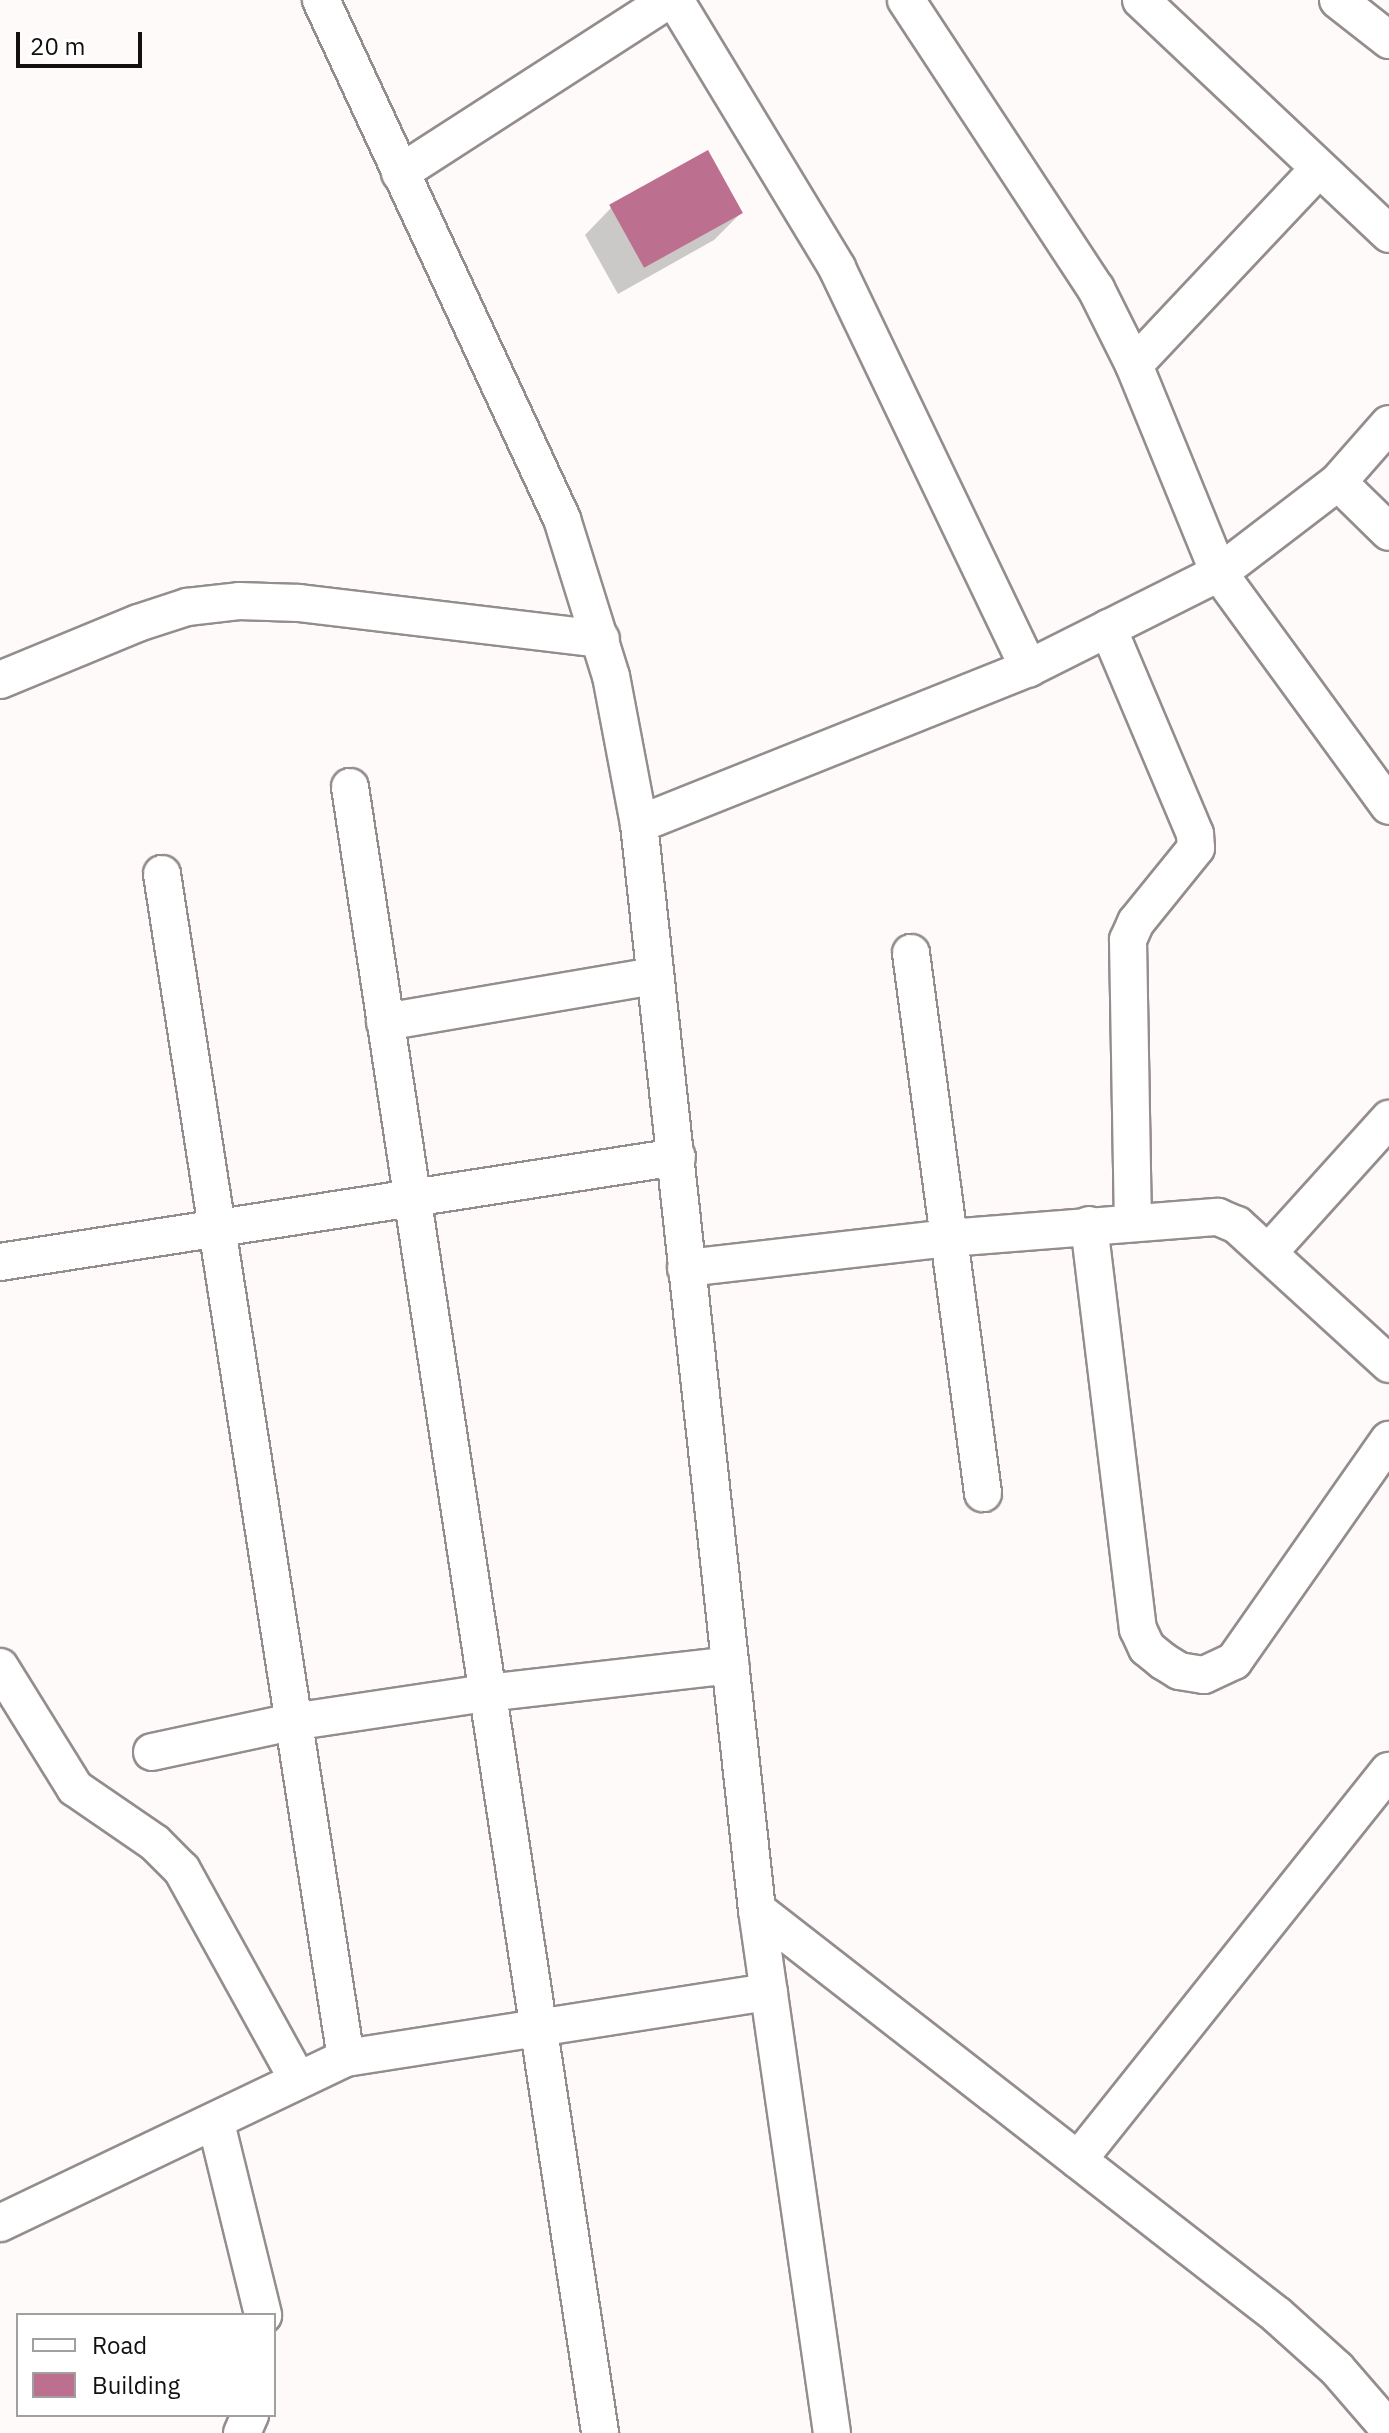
<!DOCTYPE html>
<html>
<head>
<meta charset="utf-8">
<style>
  body { margin:0 }
  #map { position:relative; width:1389px; height:2433px; overflow:hidden; background:#fefafa; font-family:"IBM Plex Sans",sans-serif }
  div>[style] { position:absolute }
  [style*='--x'] { left:calc(var(--x)*1px); top:calc(var(--y)*1px); width:calc(var(--w)*1px); rotate:calc(var(--a)*1deg) }
  .shadow>* { inset:0; background:#0003 }
  .building>* { inset:0; background:#bd6f8f; transform-origin:0 0 }
  .roads { filter:drop-shadow(2px 0 #958d8d) drop-shadow(-2px 0 #958d8d) drop-shadow(0 2px #958d8d) drop-shadow(0 -2px #958d8d) }
  .street>* { height:36px; margin:-18px; padding:0 18px; transform-origin:18px; border-radius:18px; background:#fff }
  span { translate:-50% -50%; white-space:nowrap; text-align:center; line-height:1.15; -webkit-text-stroke:8px #fff; paint-order:stroke }
  .legend { position:absolute; left:16px; top:2313px; width:260px; height:104px; box-sizing:border-box; background:#fff; border:2px solid #a19f9f; margin:0; padding:10px 14px; list-style:none; font-size:24px; color:#131010 }
  .legend li { display:flex; align-items:center; gap:16px; height:40px }
  .legend b { width:40px; border:2px solid #a19f9f }
  .scale { position:absolute; left:16px; top:32px; width:126px; height:36px; box-sizing:border-box; border:4px solid #131010; border-top:0; padding-left:10px; font-size:24px; line-height:28px; white-space:nowrap; color:#131010; -webkit-text-stroke:6px #fff; paint-order:stroke }
</style>
</head>
<body>
<div id="map">
  <div class="shadow">
    <i style="clip-path:polygon(611px 208px,741px 213px,714px 240px,618px 294px,585px 235px)"></i>
  </div>
  <div class="building">
    <i style="left:708px;top:150px;width:72px;height:113px;rotate:61deg"></i>
  </div>
  <div class="roads">
    <div class="street">
      <i style="--x:321;--y:0;--w:572;--a:65.09"></i>
      <i style="--x:562;--y:519;--w:164;--a:72.7"></i>
      <i style="--x:611;--y:676;--w:151;--a:79.3"></i>
      <i style="--x:639;--y:824;--w:1092;--a:83.8"></i>
      <i style="--x:757;--y:1910;--w:528;--a:81.84"></i>
      <i style="--x:675;--y:0;--w:313;--a:58.8"></i>
      <i style="--x:837;--y:268;--w:444;--a:64.4"></i>
      <i style="--x:906;--y:0;--w:346;--a:56.7"></i>
      <i style="--x:1096;--y:289;--w:85;--a:63.4"></i>
      <i style="--x:1134;--y:365;--w:225;--a:67.8"></i>
      <i style="--x:1219;--y:573;--w:288;--a:53.9"></i>
      <i style="--x:1141;--y:0;--w:341;--a:43.3"></i>
      <i style="--x:1338;--y:0;--w:65;--a:38.1"></i>
      <i style="--x:400;--y:173;--w:319;--a:-32.8"></i>
      <i style="--x:1134;--y:365;--w:268;--a:-46.7"></i>
      <i style="--x:1338;--y:482;--w:71;--a:44.4"></i>
      <i style="--x:1108;--y:628;--w:224;--a:67.1"></i>
      <i style="--x:1195;--y:834;--w:14;--a:86"></i>
      <i style="--x:1196;--y:848;--w:95;--a:129"></i>
      <i style="--x:1136;--y:922;--w:20;--a:114"></i>
      <i style="--x:1128;--y:940;--w:281;--a:89"></i>
      <i style="--x:0;--y:680;--w:149;--a:-22.4"></i>
      <i style="--x:138;--y:623;--w:52;--a:-18.1"></i>
      <i style="--x:187;--y:607;--w:52;--a:-6.6"></i>
      <i style="--x:239;--y:601;--w:60;--a:1.9"></i>
      <i style="--x:299;--y:603;--w:304;--a:6.8"></i>
      <i style="--x:350;--y:787;--w:1665;--a:81.36"></i>
      <i style="--x:639;--y:824;--w:420;--a:-21.8"></i>
      <i style="--x:1029;--y:668;--w:212;--a:-26.6"></i>
      <i style="--x:1219;--y:573;--w:150;--a:-37.4"></i>
      <i style="--x:1338;--y:482;--w:77;--a:-48.7"></i>
      <i style="--x:162;--y:874;--w:1198;--a:81.17"></i>
      <i style="--x:911;--y:953;--w:545;--a:82.41"></i>
      <i style="--x:385;--y:1022;--w:274;--a:-9.7"></i>
      <i style="--x:1089;--y:1225;--w:407;--a:83.1"></i>
      <i style="--x:1138;--y:1629;--w:21;--a:65"></i>
      <i style="--x:1147;--y:1648;--w:21;--a:39"></i>
      <i style="--x:1163;--y:1661;--w:19;--a:32"></i>
      <i style="--x:1179;--y:1671;--w:25;--a:9"></i>
      <i style="--x:1204;--y:1675;--w:33;--a:-25"></i>
      <i style="--x:1234;--y:1661;--w:270;--a:-55"></i>
      <i style="--x:1268;--y:1253;--w:181;--a:-47.9"></i>
      <i style="--x:0;--y:1262;--w:685;--a:-8.82"></i>
      <i style="--x:686;--y:1268;--w:265;--a:-6.5"></i>
      <i style="--x:949;--y:1238;--w:270;--a:-4.5"></i>
      <i style="--x:1218;--y:1217;--w:21;--a:23"></i>
      <i style="--x:1237;--y:1225;--w:206;--a:42.4"></i>
      <i style="--x:0;--y:1667;--w:142;--a:58.2"></i>
      <i style="--x:75;--y:1788;--w:97;--a:34.5"></i>
      <i style="--x:155;--y:1843;--w:38;--a:45"></i>
      <i style="--x:182;--y:1870;--w:238;--a:61.1"></i>
      <i style="--x:152;--y:1752;--w:143;--a:-12.1"></i>
      <i style="--x:292;--y:1722;--w:196;--a:-8.5"></i>
      <i style="--x:486;--y:1693;--w:246;--a:-6.5"></i>
      <i style="--x:757;--y:1910;--w:659;--a:37.91"></i>
      <i style="--x:1277;--y:2315;--w:81;--a:42"></i>
      <i style="--x:1337;--y:2369;--w:79;--a:49.1"></i>
      <i style="--x:216;--y:2123;--w:198;--a:76.2"></i>
      <i style="--x:1078;--y:2160;--w:498;--a:-51.4"></i>
      <i style="--x:0;--y:2223;--w:383;--a:-25.5"></i>
      <i style="--x:346;--y:2058;--w:428;--a:-8.9"></i>
      <i style="--x:242;--y:2433;--w:20;--a:-66"></i>
    </div>
  </div>
  <ul class="legend">
  <li><b style="height:10px;background:#fff"></b>Road</li>
  <li><b style="height:22px;background:#bd6f8f"></b>Building</li>
  </ul>
  <div class="scale">20 m</div>
</div>
</body>
</html>
